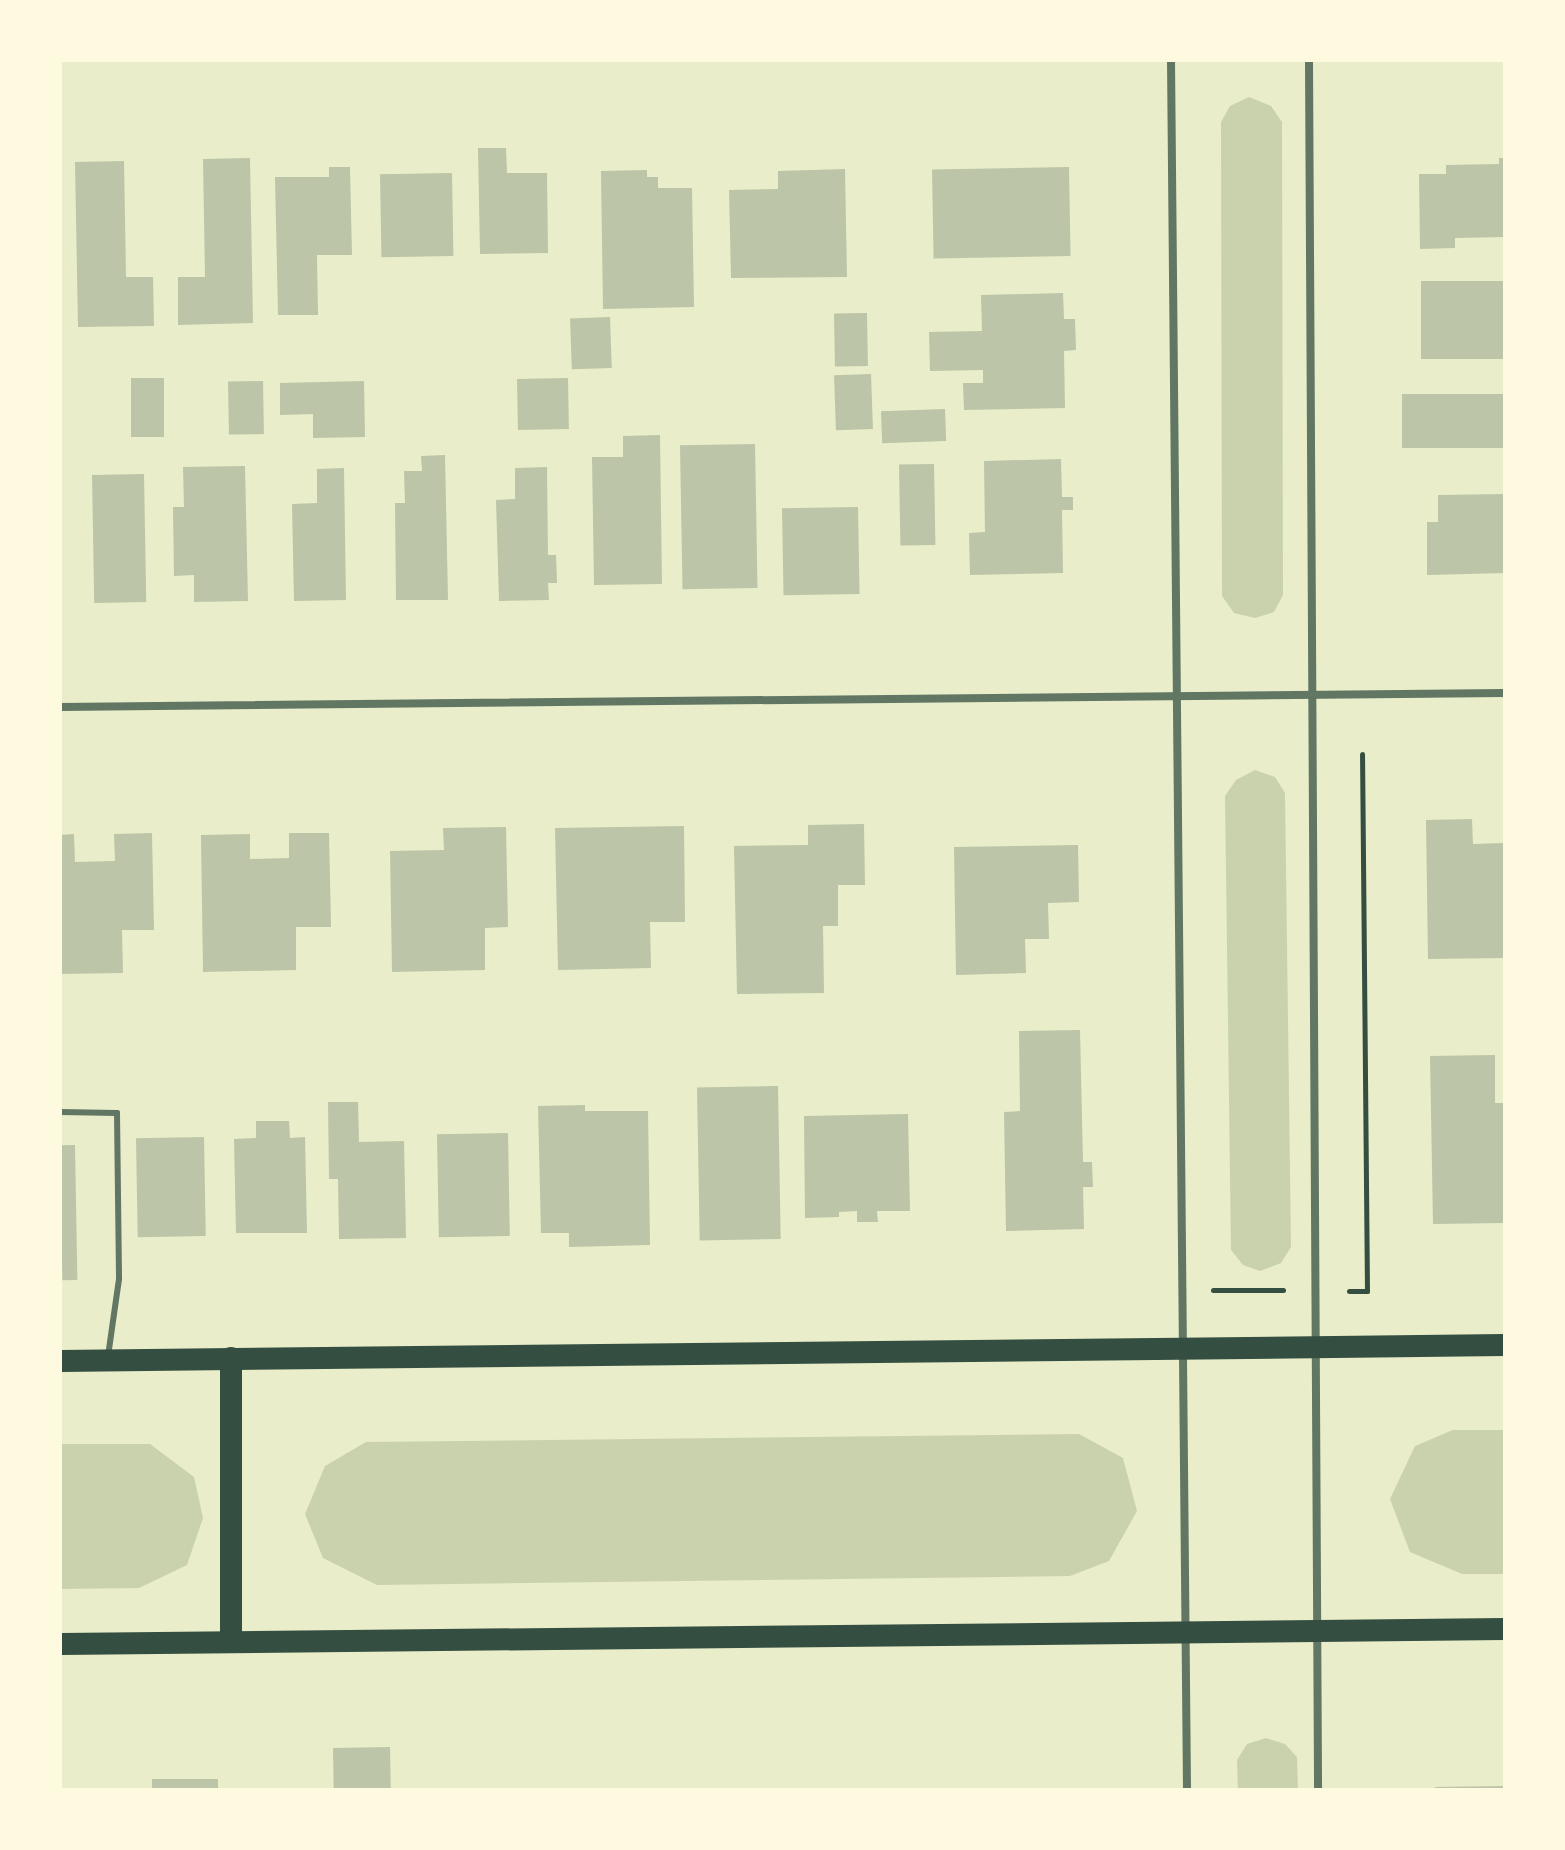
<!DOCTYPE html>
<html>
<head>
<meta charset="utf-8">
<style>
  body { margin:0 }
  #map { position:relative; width:1565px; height:1850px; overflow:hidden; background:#e9edc9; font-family:Cabin,sans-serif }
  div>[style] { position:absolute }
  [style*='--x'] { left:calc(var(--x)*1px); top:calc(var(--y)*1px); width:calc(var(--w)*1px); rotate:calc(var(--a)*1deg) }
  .green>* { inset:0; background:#cad2ad }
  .building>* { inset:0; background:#bcc5a7; transform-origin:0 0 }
  .path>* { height:5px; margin:-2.5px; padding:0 2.5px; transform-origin:2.5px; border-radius:2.5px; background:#344e41 }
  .service>* { height:6px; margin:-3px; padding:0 3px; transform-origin:3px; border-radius:3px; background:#617663 }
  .minor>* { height:8px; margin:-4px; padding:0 4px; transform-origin:4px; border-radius:4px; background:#617663 }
  .trunk>* { height:22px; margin:-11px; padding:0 11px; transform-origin:11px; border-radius:11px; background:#344e41 }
  span { translate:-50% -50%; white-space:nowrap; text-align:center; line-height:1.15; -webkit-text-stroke:6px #fefae0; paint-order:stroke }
  .frame { position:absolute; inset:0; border:62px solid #fefae0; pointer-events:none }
</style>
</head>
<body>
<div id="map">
  <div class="green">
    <i style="clip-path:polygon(1249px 97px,1271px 106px,1282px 122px,1283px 595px,1274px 612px,1255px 618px,1234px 613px,1222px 596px,1221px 122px,1230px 106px)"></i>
    <i style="clip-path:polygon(1255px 770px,1275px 777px,1285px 793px,1291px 1247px,1281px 1263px,1260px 1271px,1243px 1265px,1231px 1250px,1225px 796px,1236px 780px)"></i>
    <i style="clip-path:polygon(1453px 1430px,1505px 1430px,1505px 1574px,1462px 1574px,1410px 1552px,1390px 1499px,1415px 1446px)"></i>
    <i style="clip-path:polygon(1079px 1434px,1123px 1458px,1137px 1511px,1109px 1561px,1070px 1576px,377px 1585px,323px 1558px,305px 1514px,325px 1466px,366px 1442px)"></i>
    <i style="clip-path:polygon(60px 1444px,150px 1444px,194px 1477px,203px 1518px,187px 1565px,139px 1588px,60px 1589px)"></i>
    <i style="clip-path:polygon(1266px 1738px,1285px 1744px,1297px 1757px,1298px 1790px,1238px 1790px,1237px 1760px,1247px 1744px)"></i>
  </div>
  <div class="building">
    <i style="clip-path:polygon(478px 148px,506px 148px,507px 173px,547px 173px,548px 253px,480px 254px)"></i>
    <i style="clip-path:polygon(250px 158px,253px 323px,178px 325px,178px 277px,205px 277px,203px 159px)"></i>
    <i style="clip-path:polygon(1499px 158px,1505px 158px,1505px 237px,1455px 238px,1455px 248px,1420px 249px,1419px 174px,1446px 174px,1446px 165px,1499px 164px)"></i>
    <i style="clip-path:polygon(124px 161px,126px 277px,153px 277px,154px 326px,78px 327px,75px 162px)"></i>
    <i style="clip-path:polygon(329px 167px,350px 167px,352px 255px,317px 255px,318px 315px,278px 315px,275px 177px,329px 177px)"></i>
    <i style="left:1069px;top:167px;width:89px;height:137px;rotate:89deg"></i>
    <i style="clip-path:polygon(845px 169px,847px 277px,731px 278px,729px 190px,778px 189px,778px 171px)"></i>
    <i style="clip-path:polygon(647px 170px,647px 177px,658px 177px,658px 188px,692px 188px,694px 307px,603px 309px,601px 171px)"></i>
    <i style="left:452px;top:173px;width:83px;height:72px;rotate:89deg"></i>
    <i style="left:1505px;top:281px;width:78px;height:84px;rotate:90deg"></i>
    <i style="clip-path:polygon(1063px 293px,1064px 319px,1075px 319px,1076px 350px,1064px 351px,1065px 408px,964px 410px,963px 383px,983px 383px,983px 370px,930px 371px,929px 332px,982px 331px,981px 295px)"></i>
    <i style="left:867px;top:313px;width:53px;height:33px;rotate:89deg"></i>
    <i style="left:610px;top:317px;width:51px;height:40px;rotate:88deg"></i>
    <i style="left:871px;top:374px;width:55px;height:37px;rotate:88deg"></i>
    <i style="left:131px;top:378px;width:33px;height:59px"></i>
    <i style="left:568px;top:378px;width:51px;height:51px;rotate:89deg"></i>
    <i style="left:263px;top:381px;width:53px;height:35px;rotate:89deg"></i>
    <i style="clip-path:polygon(364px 381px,365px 437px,313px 438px,313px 414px,280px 415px,280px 383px)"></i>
    <i style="left:1505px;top:394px;width:54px;height:103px;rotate:90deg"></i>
    <i style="left:945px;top:409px;width:32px;height:64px;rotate:88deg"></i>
    <i style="clip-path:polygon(660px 435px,662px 584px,594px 585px,592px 457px,623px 457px,623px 436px)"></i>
    <i style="left:755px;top:444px;width:144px;height:75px;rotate:89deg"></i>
    <i style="clip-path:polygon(445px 455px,448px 600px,396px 600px,395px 503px,405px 503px,404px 471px,422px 471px,421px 456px)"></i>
    <i style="clip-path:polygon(1061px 459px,1062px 497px,1073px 497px,1073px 510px,1062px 510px,1063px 573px,970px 575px,969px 533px,985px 532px,984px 461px)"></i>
    <i style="left:934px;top:464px;width:81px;height:35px;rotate:89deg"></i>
    <i style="clip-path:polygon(245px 466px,248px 601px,194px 602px,194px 575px,174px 576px,173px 507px,184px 507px,183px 467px)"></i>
    <i style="clip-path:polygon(547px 467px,548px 555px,556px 555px,557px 583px,548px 583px,549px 600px,499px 601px,496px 500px,515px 499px,515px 468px)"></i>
    <i style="clip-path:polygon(344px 468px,346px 600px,294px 601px,292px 504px,317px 503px,317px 469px)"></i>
    <i style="left:144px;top:474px;width:128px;height:52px;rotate:89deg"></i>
    <i style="clip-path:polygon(1505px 494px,1505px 573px,1427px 575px,1427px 522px,1438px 522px,1438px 495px)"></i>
    <i style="left:858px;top:507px;width:87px;height:76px;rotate:89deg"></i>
    <i style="clip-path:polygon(1472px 819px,1473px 844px,1505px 843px,1505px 958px,1428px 959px,1426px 820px)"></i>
    <i style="clip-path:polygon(864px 824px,865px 885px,838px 885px,838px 926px,823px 926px,824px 993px,737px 994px,734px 846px,808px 845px,808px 825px)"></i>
    <i style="clip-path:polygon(684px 826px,685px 922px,650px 922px,651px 968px,558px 970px,555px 828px)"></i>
    <i style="clip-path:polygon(506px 827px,508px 927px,485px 928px,485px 970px,392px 972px,390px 851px,444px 850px,443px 828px)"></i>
    <i style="clip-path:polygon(152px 833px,154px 930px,122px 930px,123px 973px,60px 974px,60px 835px,74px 834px,75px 862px,115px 861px,114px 834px)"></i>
    <i style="clip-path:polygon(289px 833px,329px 833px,331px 927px,296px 927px,296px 970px,203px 972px,201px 835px,250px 834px,250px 859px,289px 858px)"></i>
    <i style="clip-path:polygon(1078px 845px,1079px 902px,1048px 903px,1049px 939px,1025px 939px,1026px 973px,956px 975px,954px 847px)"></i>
    <i style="clip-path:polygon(1080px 1030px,1083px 1162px,1092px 1162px,1093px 1187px,1083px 1187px,1084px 1229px,1006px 1231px,1004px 1112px,1020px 1111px,1019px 1031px)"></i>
    <i style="clip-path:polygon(1495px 1055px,1495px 1103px,1505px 1103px,1505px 1223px,1433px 1224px,1430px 1056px)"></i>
    <i style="left:778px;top:1086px;width:153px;height:81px;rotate:89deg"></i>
    <i style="clip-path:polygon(328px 1102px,358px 1102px,359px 1142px,404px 1141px,406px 1238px,339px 1239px,338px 1179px,329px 1179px)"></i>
    <i style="clip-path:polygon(585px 1105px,585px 1111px,648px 1111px,650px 1245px,569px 1247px,569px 1233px,541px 1233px,538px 1106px)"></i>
    <i style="clip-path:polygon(908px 1114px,910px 1211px,877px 1211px,878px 1222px,857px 1222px,857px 1211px,839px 1212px,839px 1217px,805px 1218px,804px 1116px)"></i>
    <i style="clip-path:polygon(256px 1121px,289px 1121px,290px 1138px,305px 1137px,307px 1233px,236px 1233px,234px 1139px,256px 1138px)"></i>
    <i style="left:508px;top:1133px;width:103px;height:71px;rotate:89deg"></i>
    <i style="left:204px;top:1137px;width:99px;height:68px;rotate:89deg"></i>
    <i style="left:75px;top:1145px;width:135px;height:15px;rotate:89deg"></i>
    <i style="left:390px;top:1747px;width:43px;height:57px;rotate:89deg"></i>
    <i style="left:152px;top:1779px;width:66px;height:11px"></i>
    <i style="clip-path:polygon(1505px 1786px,1505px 1790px,1435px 1790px,1435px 1787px)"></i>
  </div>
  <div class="path">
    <i style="--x:1213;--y:1290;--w:70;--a:0"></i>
    <i style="--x:1349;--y:1291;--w:18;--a:0"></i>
    <i style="--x:1367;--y:1291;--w:537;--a:-90.53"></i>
  </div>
  <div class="service">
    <i style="--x:60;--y:1112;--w:57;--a:1"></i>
    <i style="--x:117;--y:1113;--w:166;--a:89.3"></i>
    <i style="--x:119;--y:1279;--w:78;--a:98.1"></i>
  </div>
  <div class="minor">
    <i style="--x:1171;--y:60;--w:1730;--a:89.47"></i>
    <i style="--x:1309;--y:60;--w:1730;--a:89.7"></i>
    <i style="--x:60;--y:707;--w:1445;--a:-0.56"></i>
  </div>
  <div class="trunk">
    <i style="--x:231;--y:1358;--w:284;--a:90"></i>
    <i style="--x:60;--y:1361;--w:1445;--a:-0.63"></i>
    <i style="--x:60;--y:1644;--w:1445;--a:-0.59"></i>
  </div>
  <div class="frame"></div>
</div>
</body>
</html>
